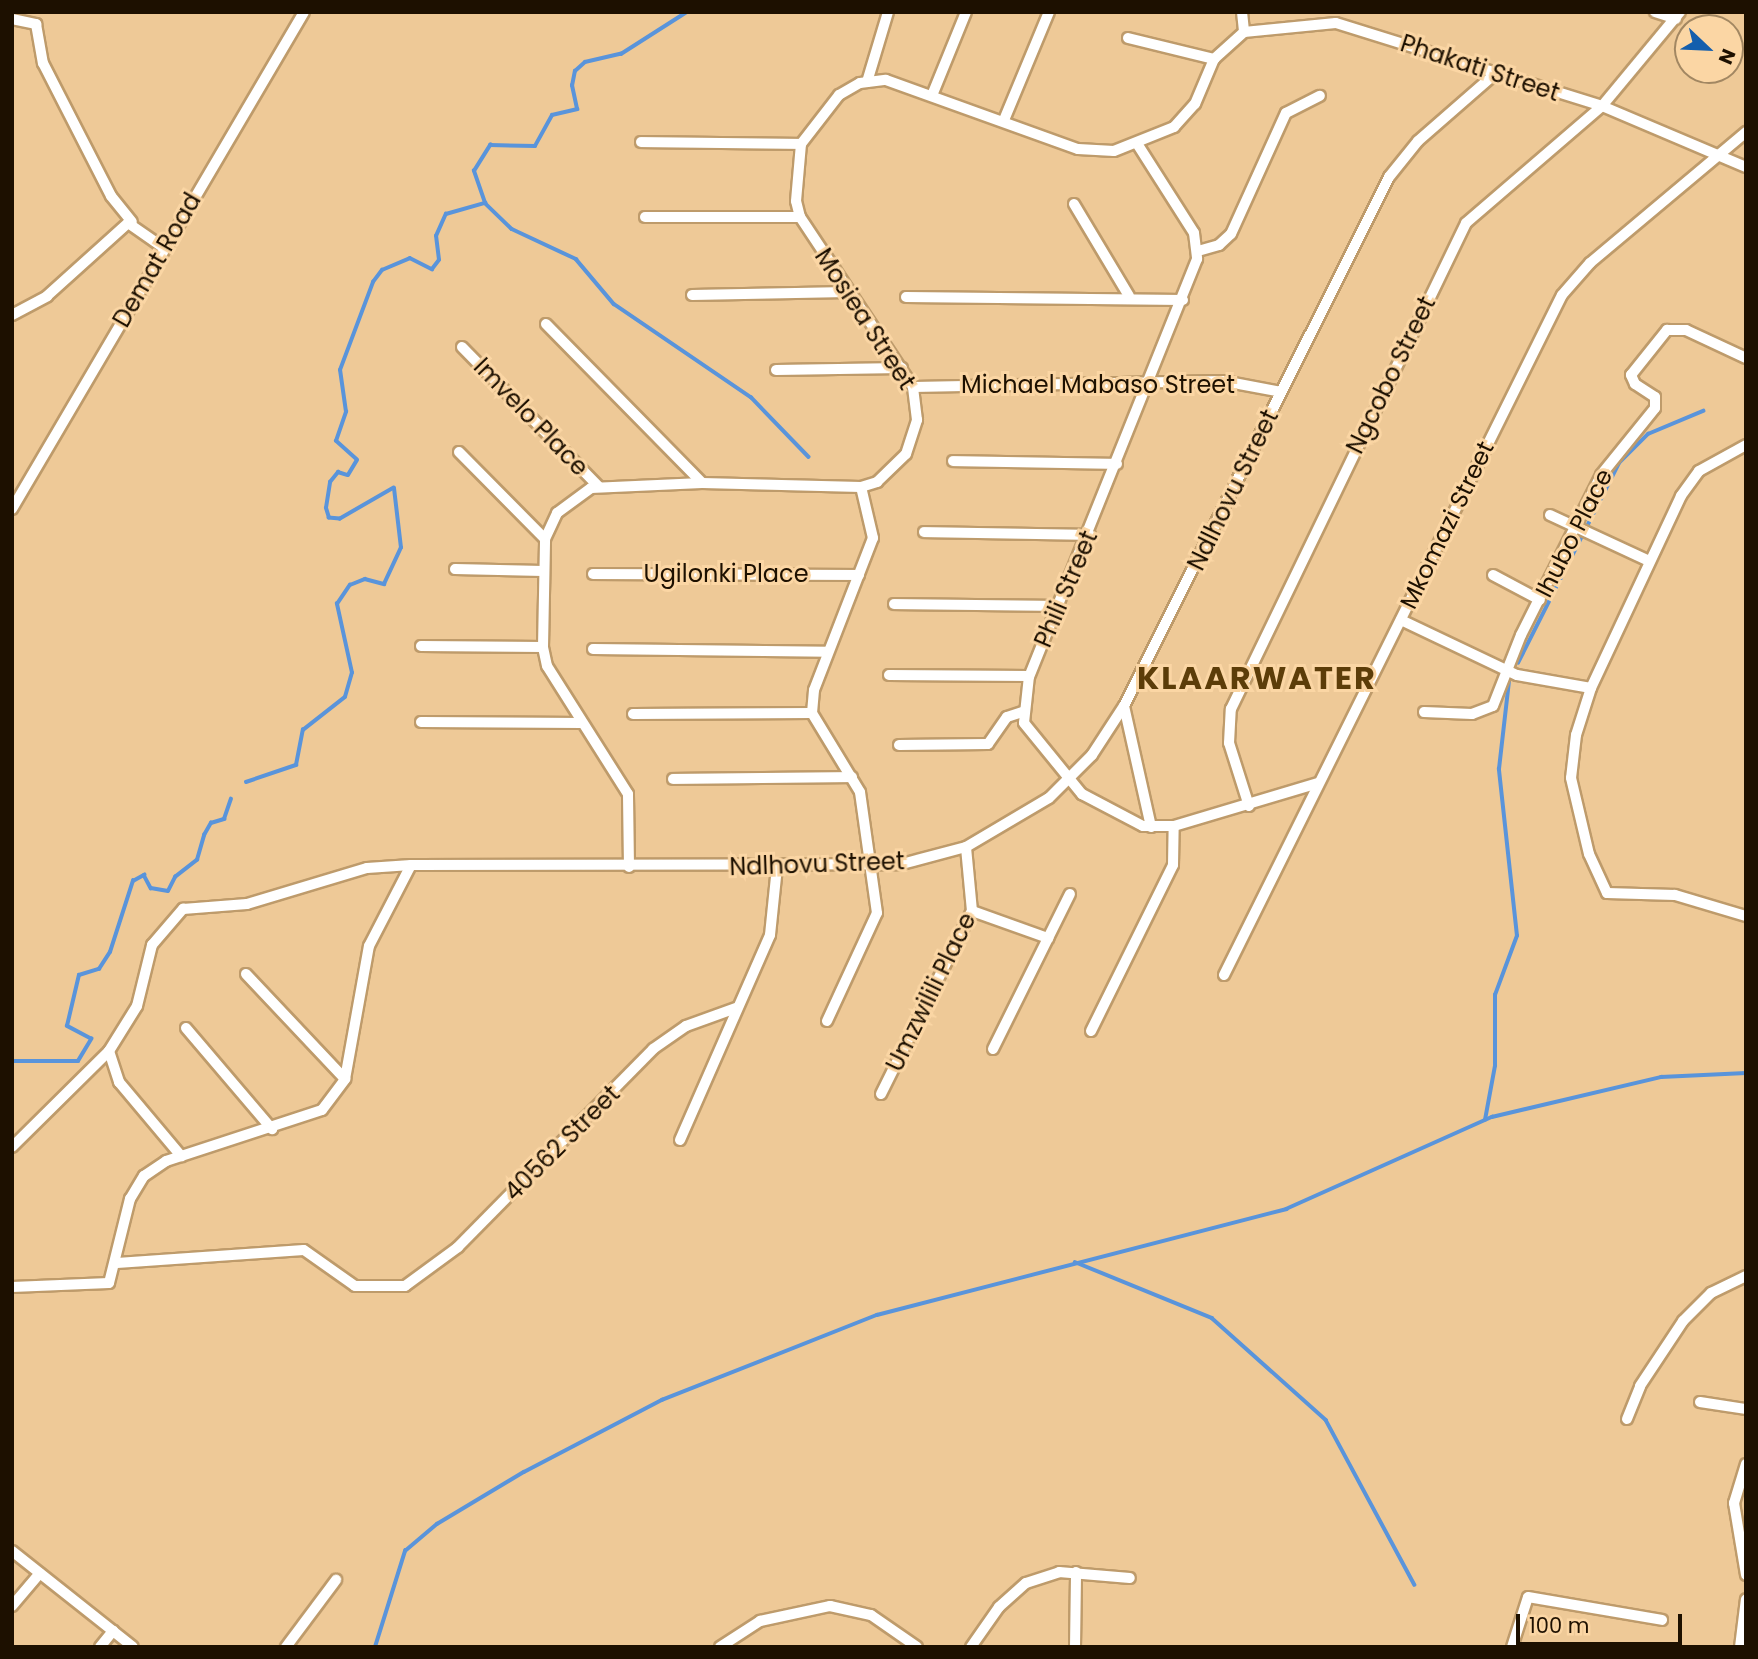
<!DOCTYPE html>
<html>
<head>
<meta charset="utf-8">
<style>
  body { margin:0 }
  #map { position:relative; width:1758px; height:1659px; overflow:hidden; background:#eec997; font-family:Poppins,sans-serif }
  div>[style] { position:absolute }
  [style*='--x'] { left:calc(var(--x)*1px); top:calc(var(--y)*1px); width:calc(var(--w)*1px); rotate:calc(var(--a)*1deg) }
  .stream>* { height:3.5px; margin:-1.75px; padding:0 1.75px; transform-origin:1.75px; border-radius:1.75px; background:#5994db }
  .roads { filter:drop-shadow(2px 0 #be9b6b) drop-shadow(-2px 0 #be9b6b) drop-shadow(0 2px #be9b6b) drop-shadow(0 -2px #be9b6b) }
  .minor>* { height:10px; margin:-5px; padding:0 5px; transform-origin:5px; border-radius:5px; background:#fff }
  span { translate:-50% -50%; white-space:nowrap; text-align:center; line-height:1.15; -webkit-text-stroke:6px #fbd6a4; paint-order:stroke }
  .street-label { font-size:24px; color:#1d1000 }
  .district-label { font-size:32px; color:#5c3d09; font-weight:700; letter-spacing:2px }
  .frame { position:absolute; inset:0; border:14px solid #1d1000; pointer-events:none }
  .north { position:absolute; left:1674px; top:14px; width:70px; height:70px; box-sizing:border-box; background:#fbd6a4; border:2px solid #a28762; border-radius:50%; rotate:113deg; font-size:19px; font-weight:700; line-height:28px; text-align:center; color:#1d1000 }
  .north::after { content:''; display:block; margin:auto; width:24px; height:32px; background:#135ead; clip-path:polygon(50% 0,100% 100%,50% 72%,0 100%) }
  .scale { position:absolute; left:1516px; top:1614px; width:166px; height:32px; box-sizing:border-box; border:4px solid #1d1000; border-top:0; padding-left:9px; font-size:21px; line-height:24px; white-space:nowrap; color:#1d1000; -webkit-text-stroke:5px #fbd6a4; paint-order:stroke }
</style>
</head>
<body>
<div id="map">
  <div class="stream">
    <i style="--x:485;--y:203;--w:37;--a:44"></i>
    <i style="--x:512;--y:229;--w:71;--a:25.1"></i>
    <i style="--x:576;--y:259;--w:59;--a:49.8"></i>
    <i style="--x:614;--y:304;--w:166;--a:34.2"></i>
    <i style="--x:751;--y:397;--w:83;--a:46"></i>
    <i style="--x:1518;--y:663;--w:224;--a:-63.2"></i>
    <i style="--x:1619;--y:463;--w:41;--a:-45"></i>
    <i style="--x:1648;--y:434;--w:60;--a:-22.7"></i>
    <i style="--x:246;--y:782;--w:53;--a:-18.8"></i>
    <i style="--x:296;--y:765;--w:36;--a:-79"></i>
    <i style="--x:303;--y:730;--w:53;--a:-38.2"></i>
    <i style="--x:345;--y:697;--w:25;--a:-74"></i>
    <i style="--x:352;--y:673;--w:71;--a:-102.3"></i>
    <i style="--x:337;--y:604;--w:23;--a:-56"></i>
    <i style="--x:350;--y:585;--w:16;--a:-22"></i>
    <i style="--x:365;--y:579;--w:20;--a:15"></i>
    <i style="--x:384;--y:584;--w:40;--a:-65"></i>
    <i style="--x:401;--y:548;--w:60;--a:-96.7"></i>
    <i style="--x:394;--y:488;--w:62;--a:150.1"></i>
    <i style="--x:340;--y:519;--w:11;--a:-175"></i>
    <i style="--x:329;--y:518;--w:10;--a:-107"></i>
    <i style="--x:326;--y:508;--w:26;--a:-81"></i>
    <i style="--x:330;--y:482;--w:13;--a:-51"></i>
    <i style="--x:338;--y:472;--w:10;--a:17"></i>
    <i style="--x:348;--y:475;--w:17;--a:-59"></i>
    <i style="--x:357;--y:460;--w:28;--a:-138"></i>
    <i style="--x:336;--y:441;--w:31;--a:-71"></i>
    <i style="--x:346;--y:412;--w:42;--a:-98.1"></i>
    <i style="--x:340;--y:370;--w:94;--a:-69.4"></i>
    <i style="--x:373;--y:282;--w:15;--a:-53"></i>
    <i style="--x:382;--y:270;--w:30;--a:-23"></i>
    <i style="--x:410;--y:258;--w:25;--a:27"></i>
    <i style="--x:432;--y:269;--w:11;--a:-52"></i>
    <i style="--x:439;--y:260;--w:24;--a:-97"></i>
    <i style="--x:436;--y:236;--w:24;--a:-66"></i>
    <i style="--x:446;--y:214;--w:41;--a:-15.8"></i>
    <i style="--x:485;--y:203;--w:34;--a:-109"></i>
    <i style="--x:474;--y:171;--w:31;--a:-58"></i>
    <i style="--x:490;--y:145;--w:45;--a:1.3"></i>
    <i style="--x:535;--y:146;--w:35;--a:-61"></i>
    <i style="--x:552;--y:115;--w:26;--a:-13"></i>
    <i style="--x:577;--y:109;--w:24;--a:-102"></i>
    <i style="--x:572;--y:86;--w:15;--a:-79"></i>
    <i style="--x:575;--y:71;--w:13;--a:-42"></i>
    <i style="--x:585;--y:62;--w:37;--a:-13"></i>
    <i style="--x:621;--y:54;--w:78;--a:-32.5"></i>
    <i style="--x:12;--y:1061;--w:66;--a:0"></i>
    <i style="--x:78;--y:1061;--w:26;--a:-59"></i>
    <i style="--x:91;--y:1039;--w:27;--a:-152"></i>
    <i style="--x:67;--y:1026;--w:52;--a:-76.8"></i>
    <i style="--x:79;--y:975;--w:21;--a:-17"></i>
    <i style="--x:99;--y:969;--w:20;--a:-57"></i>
    <i style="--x:110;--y:952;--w:75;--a:-72.1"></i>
    <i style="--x:133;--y:881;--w:13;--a:-29"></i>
    <i style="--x:144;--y:875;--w:15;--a:62"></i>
    <i style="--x:151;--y:888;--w:17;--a:10"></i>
    <i style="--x:168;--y:891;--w:16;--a:-63"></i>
    <i style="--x:175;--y:877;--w:28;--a:-38"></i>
    <i style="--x:197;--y:860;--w:26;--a:-74"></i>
    <i style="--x:204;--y:835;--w:14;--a:-60"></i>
    <i style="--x:211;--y:823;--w:14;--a:-17"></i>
    <i style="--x:224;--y:819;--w:21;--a:-71"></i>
    <i style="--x:1485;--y:1120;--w:55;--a:-79.5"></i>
    <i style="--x:1495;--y:1066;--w:71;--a:-90"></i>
    <i style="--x:1495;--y:995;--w:63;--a:-69.6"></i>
    <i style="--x:1517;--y:936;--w:168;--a:-96.2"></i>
    <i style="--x:1499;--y:769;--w:89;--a:-83.5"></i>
    <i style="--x:1075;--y:1262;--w:148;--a:22.2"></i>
    <i style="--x:1212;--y:1318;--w:153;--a:41.8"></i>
    <i style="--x:1326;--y:1420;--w:187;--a:61.7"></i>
    <i style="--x:375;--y:1647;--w:101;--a:-72.6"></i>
    <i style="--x:405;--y:1551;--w:42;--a:-40.2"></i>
    <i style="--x:437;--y:1524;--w:101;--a:-30.9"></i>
    <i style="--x:524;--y:1472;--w:156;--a:-27.6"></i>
    <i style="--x:662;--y:1400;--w:231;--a:-21.6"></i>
    <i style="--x:877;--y:1315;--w:423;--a:-14.5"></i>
    <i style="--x:1286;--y:1209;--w:226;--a:-24.1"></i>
    <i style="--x:1492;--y:1117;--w:174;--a:-13.3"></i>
    <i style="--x:1661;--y:1077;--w:85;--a:-2.7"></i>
  </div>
  <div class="roads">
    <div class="minor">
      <i style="--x:1242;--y:12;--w:20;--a:84"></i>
      <i style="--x:1655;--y:12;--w:22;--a:18"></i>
      <i style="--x:12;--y:19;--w:25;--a:12"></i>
      <i style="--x:36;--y:24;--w:40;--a:80"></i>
      <i style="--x:43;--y:63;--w:149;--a:62.9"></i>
      <i style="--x:111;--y:196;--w:33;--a:51"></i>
      <i style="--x:1128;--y:38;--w:89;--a:13.7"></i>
      <i style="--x:867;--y:82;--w:73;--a:-73.3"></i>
      <i style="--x:933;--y:93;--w:87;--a:-67.8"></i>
      <i style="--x:1004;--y:120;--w:117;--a:-67.4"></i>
      <i style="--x:641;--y:142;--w:160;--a:0.7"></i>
      <i style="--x:1138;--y:145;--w:104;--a:57.5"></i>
      <i style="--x:1194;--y:233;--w:26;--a:83"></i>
      <i style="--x:1197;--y:259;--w:450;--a:111.9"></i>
      <i style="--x:1029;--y:676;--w:47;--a:96.1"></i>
      <i style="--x:1024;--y:723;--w:92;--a:50.8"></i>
      <i style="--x:1082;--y:794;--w:69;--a:27.7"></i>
      <i style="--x:1143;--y:826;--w:31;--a:0"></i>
      <i style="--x:1174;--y:826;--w:150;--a:-16.6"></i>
      <i style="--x:1074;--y:204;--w:107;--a:59.1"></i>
      <i style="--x:645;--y:217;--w:155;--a:0"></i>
      <i style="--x:1198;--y:251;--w:22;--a:-16"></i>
      <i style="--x:1219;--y:245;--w:16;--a:-43"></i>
      <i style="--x:1231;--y:234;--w:133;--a:-65.6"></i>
      <i style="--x:1286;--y:113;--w:38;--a:-27"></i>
      <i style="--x:692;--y:295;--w:156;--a:-1.1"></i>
      <i style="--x:906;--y:297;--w:277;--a:0.6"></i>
      <i style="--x:12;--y:315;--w:40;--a:-28"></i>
      <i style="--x:47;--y:296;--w:109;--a:-42"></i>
      <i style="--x:128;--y:223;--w:44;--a:34.8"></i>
      <i style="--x:546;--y:324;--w:223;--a:45.5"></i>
      <i style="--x:462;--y:347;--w:196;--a:45.6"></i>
      <i style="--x:776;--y:370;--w:126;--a:-0.9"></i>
      <i style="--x:913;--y:387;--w:310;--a:-1.1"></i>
      <i style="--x:1223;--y:381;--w:59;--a:10.7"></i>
      <i style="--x:1746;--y:445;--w:54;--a:151"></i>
      <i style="--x:1699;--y:471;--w:31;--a:126"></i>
      <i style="--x:1681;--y:496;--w:212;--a:115.1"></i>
      <i style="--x:1591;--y:688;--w:49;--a:107.7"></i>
      <i style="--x:1576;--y:735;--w:43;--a:96.6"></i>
      <i style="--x:1571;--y:778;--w:78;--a:76.7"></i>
      <i style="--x:1589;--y:854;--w:43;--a:65.2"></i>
      <i style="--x:1607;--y:893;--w:68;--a:1.7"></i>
      <i style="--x:1675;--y:895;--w:74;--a:16.5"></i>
      <i style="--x:459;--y:452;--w:122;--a:45.3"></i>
      <i style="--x:953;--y:461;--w:164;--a:1"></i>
      <i style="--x:12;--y:509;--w:576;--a:-59.56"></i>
      <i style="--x:1550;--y:515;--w:109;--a:24.9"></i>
      <i style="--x:924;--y:532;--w:166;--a:1"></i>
      <i style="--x:455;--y:569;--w:88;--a:1.3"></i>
      <i style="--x:593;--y:574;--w:266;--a:0.2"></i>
      <i style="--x:1493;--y:575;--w:53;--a:28"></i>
      <i style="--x:894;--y:604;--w:164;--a:0.7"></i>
      <i style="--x:1401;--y:620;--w:128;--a:25.4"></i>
      <i style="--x:1517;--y:675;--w:75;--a:10"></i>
      <i style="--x:421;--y:646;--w:122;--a:0.5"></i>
      <i style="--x:593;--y:649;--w:235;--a:0.7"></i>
      <i style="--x:889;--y:675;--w:140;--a:0.4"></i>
      <i style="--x:1124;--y:706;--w:124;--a:77.4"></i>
      <i style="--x:1424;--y:712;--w:48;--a:2.4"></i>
      <i style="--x:1472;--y:714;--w:22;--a:-21"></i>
      <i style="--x:1493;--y:706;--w:76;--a:-68.5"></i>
      <i style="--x:1521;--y:635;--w:179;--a:-63.4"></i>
      <i style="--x:1601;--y:475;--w:86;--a:-51.1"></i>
      <i style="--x:1655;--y:408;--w:11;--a:-90"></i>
      <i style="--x:1655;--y:397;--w:24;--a:-147"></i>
      <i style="--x:1635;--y:384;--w:10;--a:-114"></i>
      <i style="--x:1631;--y:375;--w:58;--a:-51.3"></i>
      <i style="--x:1667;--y:330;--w:19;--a:0"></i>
      <i style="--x:1686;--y:330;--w:66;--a:25"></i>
      <i style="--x:633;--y:714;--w:179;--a:-0.3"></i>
      <i style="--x:421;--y:722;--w:161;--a:0.4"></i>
      <i style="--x:899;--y:745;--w:89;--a:-0.6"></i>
      <i style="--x:988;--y:744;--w:33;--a:-55"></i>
      <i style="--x:1007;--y:717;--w:16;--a:-18"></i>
      <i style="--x:673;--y:779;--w:179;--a:-0.6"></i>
      <i style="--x:1249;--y:806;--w:66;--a:-107.6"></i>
      <i style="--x:1229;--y:743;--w:34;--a:-87"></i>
      <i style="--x:1231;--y:709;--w:540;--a:-64.19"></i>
      <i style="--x:1466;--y:223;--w:179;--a:-40.7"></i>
      <i style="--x:1602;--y:106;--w:122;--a:-50.3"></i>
      <i style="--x:629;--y:867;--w:73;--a:-90.8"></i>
      <i style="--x:628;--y:794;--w:151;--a:-122.3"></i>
      <i style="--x:547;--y:666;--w:19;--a:-102"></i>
      <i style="--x:543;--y:647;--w:108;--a:-88.9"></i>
      <i style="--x:545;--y:539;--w:29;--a:-65"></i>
      <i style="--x:557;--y:513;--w:42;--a:-36.3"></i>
      <i style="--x:591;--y:488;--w:111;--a:-2.6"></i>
      <i style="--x:702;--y:483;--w:159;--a:1.4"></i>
      <i style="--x:861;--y:487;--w:17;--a:-17"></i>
      <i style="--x:877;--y:482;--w:40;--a:-44"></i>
      <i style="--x:906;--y:454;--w:36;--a:-72"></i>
      <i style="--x:917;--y:420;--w:33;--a:-97"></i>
      <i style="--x:913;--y:387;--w:204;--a:-123.6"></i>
      <i style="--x:800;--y:217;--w:16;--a:-104"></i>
      <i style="--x:796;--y:201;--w:57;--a:-85"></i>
      <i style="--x:801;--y:144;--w:62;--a:-52.2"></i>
      <i style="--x:839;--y:95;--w:24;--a:-30"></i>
      <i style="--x:860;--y:83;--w:26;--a:-7"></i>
      <i style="--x:886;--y:80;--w:204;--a:19.8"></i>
      <i style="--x:1078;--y:149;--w:36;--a:3"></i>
      <i style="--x:1114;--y:151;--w:65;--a:-21.8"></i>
      <i style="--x:1174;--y:127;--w:31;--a:-48"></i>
      <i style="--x:1195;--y:104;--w:49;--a:-67.1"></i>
      <i style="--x:1214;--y:59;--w:40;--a:-42"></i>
      <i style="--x:1244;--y:32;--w:92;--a:-5.6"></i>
      <i style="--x:1336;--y:23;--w:279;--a:17.3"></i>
      <i style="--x:1602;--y:106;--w:156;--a:23"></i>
      <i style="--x:972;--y:911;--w:81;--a:19.6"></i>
      <i style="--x:246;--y:974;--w:144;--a:46.7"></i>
      <i style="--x:1224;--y:975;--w:759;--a:-63.57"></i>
      <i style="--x:1562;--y:295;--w:43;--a:-48.8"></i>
      <i style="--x:1590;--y:263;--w:204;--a:-40"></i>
      <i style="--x:827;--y:1021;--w:119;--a:-65.2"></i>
      <i style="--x:877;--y:913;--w:122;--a:-98"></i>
      <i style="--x:860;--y:792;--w:92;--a:-121.3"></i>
      <i style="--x:812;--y:713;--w:23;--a:-85"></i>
      <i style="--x:814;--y:690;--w:163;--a:-68.8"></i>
      <i style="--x:873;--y:538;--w:52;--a:-103.2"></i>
      <i style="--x:186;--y:1028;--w:133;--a:49.6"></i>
      <i style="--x:1091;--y:1031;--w:185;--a:-63.7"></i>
      <i style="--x:1173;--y:865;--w:39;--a:-89"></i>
      <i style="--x:993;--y:1049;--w:173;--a:-63.6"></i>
      <i style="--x:109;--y:1051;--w:33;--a:72"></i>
      <i style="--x:119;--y:1082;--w:97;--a:50"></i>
      <i style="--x:881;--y:1094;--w:204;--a:-63.6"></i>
      <i style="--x:972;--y:911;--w:64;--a:-95.4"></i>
      <i style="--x:680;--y:1140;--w:224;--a:-66.3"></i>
      <i style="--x:770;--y:935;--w:68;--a:-84.1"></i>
      <i style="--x:12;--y:1147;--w:136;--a:-44.7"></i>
      <i style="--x:109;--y:1051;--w:53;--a:-58.1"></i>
      <i style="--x:137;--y:1006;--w:63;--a:-76.2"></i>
      <i style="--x:152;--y:945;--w:48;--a:-49.3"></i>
      <i style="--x:183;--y:909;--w:64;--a:-4.5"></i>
      <i style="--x:247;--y:904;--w:125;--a:-16.7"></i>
      <i style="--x:367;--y:868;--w:44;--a:-3.9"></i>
      <i style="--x:411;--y:865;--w:491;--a:-0.1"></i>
      <i style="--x:902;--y:864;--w:66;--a:-14.9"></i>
      <i style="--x:966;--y:847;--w:96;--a:-30.6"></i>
      <i style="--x:1049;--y:798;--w:61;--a:-45"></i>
      <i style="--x:1092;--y:755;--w:59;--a:-56.9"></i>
      <i style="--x:1124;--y:706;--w:592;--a:-63.39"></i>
      <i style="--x:1389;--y:177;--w:46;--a:-51.1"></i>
      <i style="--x:1418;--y:141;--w:103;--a:-41.1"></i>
      <i style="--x:117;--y:1263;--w:187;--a:-4"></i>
      <i style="--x:304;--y:1250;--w:62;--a:35.2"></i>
      <i style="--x:355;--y:1286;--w:50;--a:0"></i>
      <i style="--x:405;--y:1286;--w:66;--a:-36.3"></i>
      <i style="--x:458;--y:1247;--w:278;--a:-45.4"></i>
      <i style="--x:653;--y:1049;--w:40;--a:-34.9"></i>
      <i style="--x:686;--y:1026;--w:53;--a:-19.8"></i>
      <i style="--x:12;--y:1287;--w:97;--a:-2.4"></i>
      <i style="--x:109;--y:1283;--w:87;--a:-76"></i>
      <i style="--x:130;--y:1199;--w:27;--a:-59"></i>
      <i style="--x:144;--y:1176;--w:27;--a:-34"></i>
      <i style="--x:166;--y:1161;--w:164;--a:-18.1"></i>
      <i style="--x:322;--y:1110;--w:39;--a:-53"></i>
      <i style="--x:345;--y:1079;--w:135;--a:-79.8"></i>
      <i style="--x:369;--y:946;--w:91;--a:-62.6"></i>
      <i style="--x:1700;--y:1402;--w:47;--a:8.7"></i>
      <i style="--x:1627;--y:1419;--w:35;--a:-68"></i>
      <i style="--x:1640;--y:1386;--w:78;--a:-56.5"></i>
      <i style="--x:1683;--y:1321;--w:40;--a:-45"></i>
      <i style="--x:1711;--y:1293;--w:39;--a:-26"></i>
      <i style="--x:1746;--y:1464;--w:41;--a:107.1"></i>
      <i style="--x:1734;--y:1503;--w:73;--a:80.5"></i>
      <i style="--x:12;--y:1551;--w:154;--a:38.4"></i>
      <i style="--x:12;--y:1606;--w:43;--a:-49.7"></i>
      <i style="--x:100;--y:1647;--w:21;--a:-51"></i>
      <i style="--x:286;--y:1647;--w:84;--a:-53.3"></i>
      <i style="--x:720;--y:1647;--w:48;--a:-33"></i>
      <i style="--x:760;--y:1621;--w:72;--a:-12.1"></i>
      <i style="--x:830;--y:1606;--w:42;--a:12.4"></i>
      <i style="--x:871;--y:1615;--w:56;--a:34.8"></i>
      <i style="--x:971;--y:1647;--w:49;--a:-55"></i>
      <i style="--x:999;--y:1607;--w:36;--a:-42"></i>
      <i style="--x:1026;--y:1583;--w:35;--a:-18"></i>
      <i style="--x:1059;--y:1572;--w:71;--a:4.8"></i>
      <i style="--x:1075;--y:1647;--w:75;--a:-89.2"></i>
      <i style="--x:1512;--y:1647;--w:52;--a:-72.3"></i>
      <i style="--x:1528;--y:1597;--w:136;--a:9.7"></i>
      <i style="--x:1740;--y:1647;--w:48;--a:-82.9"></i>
    </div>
  </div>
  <div class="street-label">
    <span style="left:1480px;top:68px;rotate:18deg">Phakati Street</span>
    <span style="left:157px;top:260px;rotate:-60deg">Demat Road</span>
    <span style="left:865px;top:319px;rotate:57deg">Mosiea Street</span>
    <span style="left:1391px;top:375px;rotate:-64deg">Ngcobo Street</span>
    <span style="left:1098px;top:385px">Michael Mabaso Street</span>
    <span style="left:531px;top:417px;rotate:46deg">Imvelo Place</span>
    <span style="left:1233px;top:490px;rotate:-64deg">Ndlhovu Street</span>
    <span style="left:1447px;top:525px;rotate:-64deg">Mkomazi Street</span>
    <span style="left:1574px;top:533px;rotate:-63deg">Ihubo Place</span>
    <span style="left:726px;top:574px">Ugilonki Place</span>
    <span style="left:1066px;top:589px;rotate:-67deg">Phili Street</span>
    <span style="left:817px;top:864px;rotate:-2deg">Ndlhovu Street</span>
    <span style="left:931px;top:992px;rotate:-64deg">Umzwilili Place</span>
    <span style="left:562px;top:1143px;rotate:-45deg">40562 Street</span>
  </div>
  <div class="district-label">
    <span style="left:1257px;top:678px">KLAARWATER</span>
  </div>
  <div class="frame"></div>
  <div class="north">N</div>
  <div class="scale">100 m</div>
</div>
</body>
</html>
